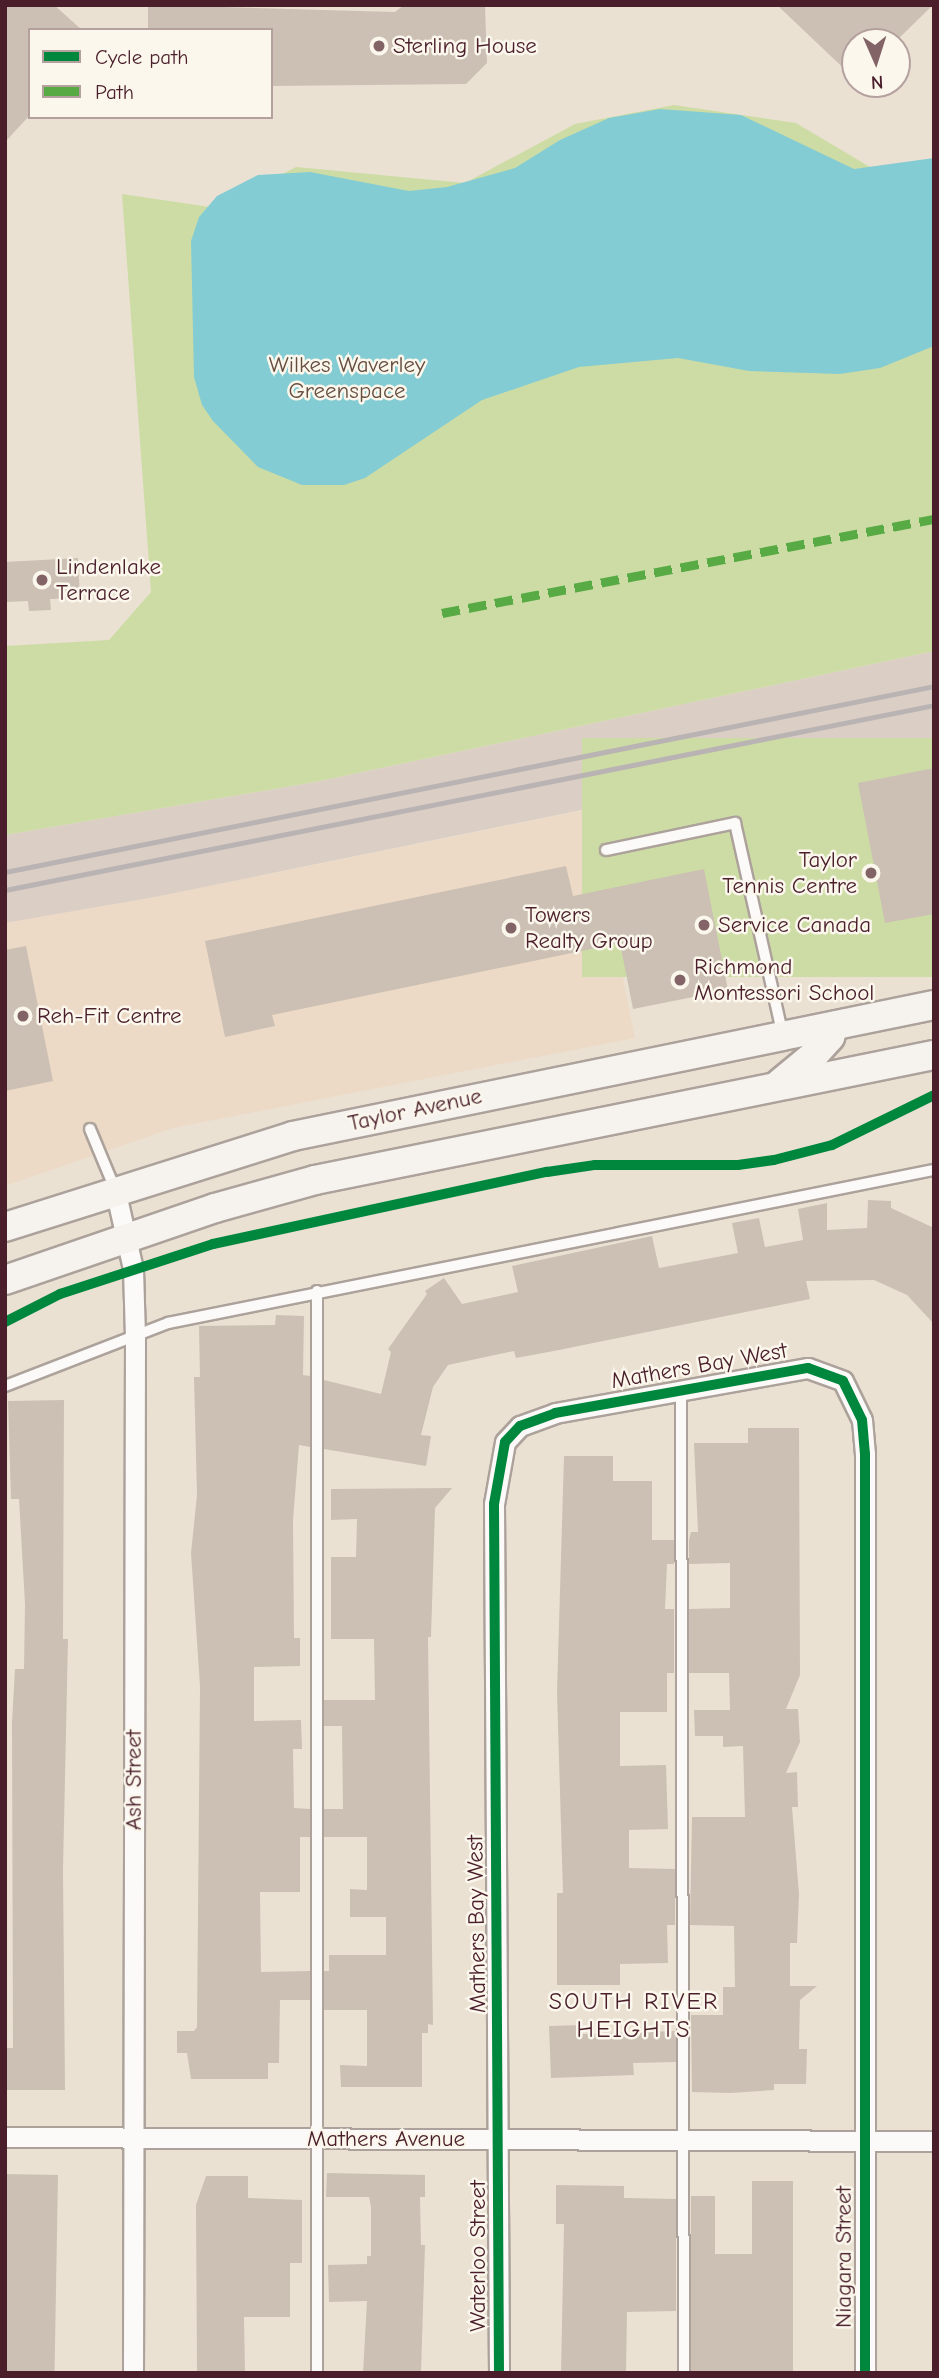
<!DOCTYPE html>
<html>
<head>
<meta charset="utf-8">
<style>
  body { margin:0 }
  #map { position:relative; width:939px; height:2378px; overflow:hidden; background:#eae1d3; font-family:"Comic Neue",sans-serif }
  div>[style] { position:absolute }
  [style*='--x'] { left:calc(var(--x)*1px); top:calc(var(--y)*1px); width:calc(var(--w)*1px); rotate:calc(var(--a)*1deg) }
  .built>* { inset:0; background:#eddac6 }
  .industrial>* { inset:0; background:#dbcfc5 }
  .green>* { inset:0; background:#cddca5; transform-origin:0 0 }
  .water>* { inset:0; background:#84ccd3 }
  .building>* { inset:0; background:#cbc0b3; transform-origin:0 0 }
  .roads { filter:drop-shadow(2px 0 #aca29b) drop-shadow(-2px 0 #aca29b) drop-shadow(0 2px #aca29b) drop-shadow(0 -2px #aca29b) }
  .lane>* { height:10px; margin:-5px; padding:0 5px; transform-origin:5px; border-radius:5px; background:#fcfaf8 }
  .street>* { height:19px; margin:-9.5px; padding:0 9.5px; transform-origin:9.5px; border-radius:9.5px; background:#fcfaf8 }
  .secondary>* { height:28px; margin:-14px; padding:0 14px; transform-origin:14px; border-radius:14px; background:#f6f2ee }
  .rail>* { height:5px; margin:-2.5px; padding:0 2.5px; transform-origin:2.5px; border-radius:2.5px; background:#bab3b3 }
  .quiet>* { height:9px; margin-top:-4.5px; transform-origin:0; background:repeating-linear-gradient(90deg,#57aa44 0 18px,transparent 0 27px) }
  .cycleway>* { height:10px; margin:-5px; padding:0 5px; transform-origin:5px; border-radius:5px; background:#00873e }
  .dots>* { width:19px; height:19px; translate:-50% -50%; box-sizing:border-box; border:4px solid #fbf7ec; border-radius:50% }
  span { translate:-50% -50%; white-space:nowrap; text-align:center; line-height:1.15; -webkit-text-stroke:5px #fbf7ec; paint-order:stroke }
  .poi-label { font-size:23px; color:#4a1f2b }
  .left { translate:0 -50%; text-align:left }
  .right { translate:-100% -50%; text-align:right }
  .park-label { font-size:23px; color:#654d40 }
  .street-label { font-size:23px; color:#4a1f2b }
  .neighbourhood-label { font-size:24px; color:#4a1f2b; letter-spacing:2px }
  .frame { position:absolute; inset:0; border:7px solid #4a1f2b; pointer-events:none }
  .legend { position:absolute; left:28px; top:28px; width:245px; height:91px; box-sizing:border-box; background:#fbf7ec; border:2px solid #b4a19f; margin:0; padding:9px 12px; list-style:none; font-size:21px; color:#4a1f2b }
  .legend li { display:flex; align-items:center; gap:14px; height:35px }
  .legend b { width:35px; border:2px solid #b4a19f }
  .north { position:absolute; left:841px; top:28px; width:70px; height:70px; box-sizing:border-box; background:#fbf7ec; border:2px solid #b4a19f; border-radius:50%; rotate:177deg; font-size:19px; font-weight:700; line-height:28px; text-align:center; color:#4a1f2b }
  .north::after { content:''; display:block; margin:auto; width:24px; height:32px; background:#826366; clip-path:polygon(50% 0,100% 100%,50% 72%,0 100%) }
</style>
</head>
<body>
<div id="map">
  <div class="built">
    <i style="clip-path:polygon(589px 809px,635px 1038px,173px 1128px,5px 1186px,5px 923px,155px 897px)"></i>
  </div>
  <div class="industrial">
    <i style="clip-path:polygon(934px 651px,934px 738px,155px 897px,5px 923px,5px 835px,315px 782px)"></i>
  </div>
  <div class="green">
    <i style="clip-path:polygon(674px 105px,796px 123px,870px 167px,934px 159px,934px 651px,315px 782px,5px 835px,5px 646px,109px 640px,151px 592px,122px 194px,217px 208px,296px 167px,465px 183px,575px 124px)"></i>
    <i style="left:934px;top:738px;width:239px;height:352px;rotate:90deg"></i>
  </div>
  <div class="water">
    <i style="clip-path:polygon(660px 109px,741px 115px,854px 169px,934px 158px,934px 346px,880px 368px,840px 374px,749px 371px,678px 358px,579px 367px,482px 400px,365px 478px,344px 485px,302px 485px,258px 467px,213px 421px,202px 405px,194px 377px,191px 241px,199px 217px,217px 196px,258px 175px,310px 172px,409px 191px,447px 187px,515px 168px,560px 140px,609px 118px)"></i>
  </div>
  <div class="building">
    <i style="clip-path:polygon(5px 5px,54px 5px,82px 30px,30px 30px,30px 115px,5px 142px)"></i>
    <i style="clip-path:polygon(155px 5px,395px 12px,404px 5px,485px 5px,487px 63px,466px 84px,271px 86px,271px 30px,148px 30px,148px 7px)"></i>
    <i style="clip-path:polygon(777px 5px,933px 5px,895px 42px,855px 42px,855px 79px)"></i>
    <i style="clip-path:polygon(78px 558px,80px 598px,50px 599px,51px 610px,29px 611px,28px 601px,5px 602px,5px 562px)"></i>
    <i style="clip-path:polygon(934px 768px,934px 914px,885px 923px,858px 783px)"></i>
    <i style="clip-path:polygon(566px 866px,573px 896px,704px 869px,728px 990px,633px 1009px,620px 943px,272px 1015px,275px 1026px,225px 1037px,205px 941px)"></i>
    <i style="clip-path:polygon(26px 946px,53px 1081px,5px 1091px,5px 950px)"></i>
    <i style="clip-path:polygon(868px 1200px,891px 1201px,891px 1208px,934px 1228px,934px 1324px,907px 1295px,874px 1280px,806px 1281px,810px 1299px,559px 1350px,516px 1358px,514px 1351px,448px 1365px,433px 1387px,421px 1435px,431px 1436px,426px 1466px,324px 1449px,324px 1380px,381px 1394px,391px 1352px,388px 1349px,427px 1294px,425px 1291px,444px 1278px,462px 1304px,518px 1292px,512px 1266px,652px 1236px,659px 1268px,738px 1253px,732px 1223px,759px 1218px,765px 1247px,803px 1240px,798px 1209px,827px 1203px,827px 1230px,867px 1228px)"></i>
    <i style="clip-path:polygon(276px 1315px,304px 1316px,303px 1375px,310px 1376px,310px 1447px,299px 1445px,293px 1520px,294px 1638px,300px 1638px,300px 1666px,254px 1667px,254px 1721px,301px 1720px,302px 1749px,293px 1749px,294px 1808px,310px 1809px,310px 1837px,300px 1837px,300px 1892px,260px 1892px,261px 1972px,310px 1971px,310px 2000px,280px 2000px,279px 2063px,268px 2063px,268px 2079px,191px 2079px,187px 2053px,177px 2053px,177px 2031px,194px 2031px,197px 2027px,200px 1686px,191px 1553px,197px 1495px,194px 1377px,200px 1377px,199px 1326px,275px 1325px)"></i>
    <i style="clip-path:polygon(64px 1400px,63px 1639px,68px 1639px,63px 1870px,65px 2090px,5px 2090px,5px 2048px,13px 2048px,12px 1722px,15px 1669px,24px 1669px,25px 1604px,19px 1499px,11px 1499px,8px 1401px)"></i>
    <i style="clip-path:polygon(748px 1428px,799px 1428px,800px 1675px,786px 1709px,798px 1709px,800px 1742px,786px 1773px,797px 1772px,798px 1807px,792px 1807px,799px 1894px,797px 1943px,790px 1943px,790px 1986px,817px 1986px,800px 2000px,799px 2049px,807px 2049px,806px 2084px,774px 2084px,774px 2090px,731px 2093px,692px 2092px,691px 2015px,723px 2015px,723px 1987px,735px 1987px,734px 1926px,690px 1925px,692px 1817px,745px 1817px,743px 1746px,723px 1747px,723px 1736px,695px 1736px,694px 1710px,730px 1710px,729px 1673px,689px 1673px,689px 1609px,730px 1608px,730px 1563px,689px 1564px,689px 1540px,691px 1532px,698px 1532px,694px 1443px,748px 1443px)"></i>
    <i style="clip-path:polygon(564px 1456px,613px 1456px,613px 1481px,652px 1481px,652px 1540px,674px 1540px,674px 1564px,667px 1564px,665px 1609px,674px 1609px,674px 1673px,667px 1673px,667px 1712px,620px 1712px,620px 1766px,666px 1765px,668px 1829px,629px 1830px,629px 1868px,675px 1869px,675px 1925px,667px 1925px,668px 1963px,620px 1964px,620px 1985px,557px 1985px,557px 1893px,563px 1893px,557px 1692px)"></i>
    <i style="clip-path:polygon(452px 1488px,435px 1508px,431px 1637px,428px 1637px,433px 2025px,428px 2024px,428px 2033px,422px 2033px,422px 2087px,341px 2087px,340px 2065px,367px 2066px,367px 2010px,324px 2010px,324px 1971px,329px 1971px,329px 1955px,386px 1955px,386px 1917px,350px 1917px,350px 1889px,367px 1890px,367px 1837px,324px 1837px,324px 1809px,343px 1809px,342px 1726px,324px 1726px,324px 1700px,375px 1700px,374px 1639px,331px 1639px,331px 1557px,356px 1557px,357px 1519px,331px 1520px,331px 1489px)"></i>
    <i style="clip-path:polygon(581px 2025px,582px 2034px,676px 2031px,676px 2062px,633px 2063px,634px 2075px,551px 2078px,549px 2026px)"></i>
    <i style="clip-path:polygon(327px 2173px,425px 2175px,425px 2197px,420px 2197px,421px 2245px,425px 2245px,421px 2373px,363px 2373px,367px 2301px,329px 2302px,328px 2265px,367px 2264px,367px 2256px,371px 2256px,371px 2207px,369px 2197px,326px 2197px)"></i>
    <i style="left:5px;top:2174px;width:53px;height:199px;rotate:1deg"></i>
    <i style="clip-path:polygon(206px 2176px,248px 2176px,248px 2198px,302px 2200px,302px 2263px,290px 2263px,290px 2317px,244px 2317px,245px 2373px,197px 2373px,196px 2205px)"></i>
    <i style="clip-path:polygon(752px 2181px,793px 2181px,793px 2373px,691px 2373px,691px 2196px,715px 2196px,715px 2254px,752px 2254px)"></i>
    <i style="clip-path:polygon(556px 2185px,624px 2186px,624px 2198px,676px 2199px,676px 2311px,627px 2312px,626px 2373px,561px 2373px,564px 2224px,556px 2224px)"></i>
  </div>
  <div class="roads">
    <div class="lane">
      <i style="--x:606;--y:850;--w:132;--a:-11.8"></i>
      <i style="--x:735;--y:823;--w:214;--a:77.3"></i>
      <i style="--x:90;--y:1129;--w:65;--a:67.4"></i>
      <i style="--x:317;--y:1291;--w:1082;--a:90"></i>
      <i style="--x:5;--y:1386;--w:175;--a:-21.1"></i>
      <i style="--x:168;--y:1323;--w:781;--a:-11.3"></i>
      <i style="--x:681;--y:1390;--w:983;--a:89.83"></i>
    </div>
    <div class="street">
      <i style="--x:115;--y:1189;--w:82;--a:77.3"></i>
      <i style="--x:133;--y:1269;--w:66;--a:88.3"></i>
      <i style="--x:135;--y:1335;--w:1038;--a:90.11"></i>
      <i style="--x:5;--y:2137;--w:929;--a:0.25"></i>
      <i style="--x:499;--y:2373;--w:869;--a:-90.33"></i>
      <i style="--x:494;--y:1504;--w:63;--a:-79.9"></i>
      <i style="--x:505;--y:1442;--w:22;--a:-47"></i>
      <i style="--x:520;--y:1426;--w:37;--a:-20"></i>
      <i style="--x:555;--y:1413;--w:257;--a:-10.1"></i>
      <i style="--x:808;--y:1368;--w:37;--a:20"></i>
      <i style="--x:843;--y:1381;--w:43;--a:64"></i>
      <i style="--x:862;--y:1420;--w:34;--a:85"></i>
      <i style="--x:865;--y:1454;--w:919;--a:90"></i>
    </div>
    <div class="secondary">
      <i style="--x:780;--y:1083;--w:44;--a:-39.5"></i>
      <i style="--x:814;--y:1055;--w:24;--a:-48"></i>
      <i style="--x:830;--y:1037;--w:12;--a:-70"></i>
      <i style="--x:5;--y:1227;--w:302;--a:-17.5"></i>
      <i style="--x:293;--y:1136;--w:654;--a:-11.55"></i>
      <i style="--x:5;--y:1280;--w:222;--a:-18.9"></i>
      <i style="--x:215;--y:1208;--w:104;--a:-15.6"></i>
      <i style="--x:315;--y:1180;--w:631;--a:-11.42"></i>
    </div>
  </div>
  <div class="rail">
    <i style="--x:5;--y:872;--w:947;--a:-11.32"></i>
    <i style="--x:5;--y:890;--w:947;--a:-11.26"></i>
  </div>
  <div class="quiet">
    <i style="--x:442;--y:613;--w:501;--a:-10.82"></i>
  </div>
  <div class="cycleway">
    <i style="--x:5;--y:1322;--w:62;--a:-27"></i>
    <i style="--x:60;--y:1294;--w:161;--a:-18.1"></i>
    <i style="--x:213;--y:1244;--w:342;--a:-12.2"></i>
    <i style="--x:547;--y:1172;--w:49;--a:-8.3"></i>
    <i style="--x:595;--y:1165;--w:143;--a:0"></i>
    <i style="--x:738;--y:1165;--w:36;--a:-8"></i>
    <i style="--x:774;--y:1160;--w:60;--a:-14.5"></i>
    <i style="--x:832;--y:1145;--w:114;--a:-26.1"></i>
    <i style="--x:499;--y:2373;--w:869;--a:-90.33"></i>
    <i style="--x:494;--y:1504;--w:63;--a:-79.9"></i>
    <i style="--x:505;--y:1442;--w:22;--a:-47"></i>
    <i style="--x:520;--y:1426;--w:37;--a:-20"></i>
    <i style="--x:555;--y:1413;--w:257;--a:-10.1"></i>
    <i style="--x:808;--y:1368;--w:37;--a:20"></i>
    <i style="--x:843;--y:1381;--w:43;--a:64"></i>
    <i style="--x:862;--y:1420;--w:34;--a:85"></i>
    <i style="--x:865;--y:1454;--w:919;--a:90"></i>
  </div>
  <div class="dots">
    <i style="left:379px;top:46px;background:#826366"></i>
    <i style="left:42px;top:580px;background:#826366"></i>
    <i style="left:871px;top:873px;background:#826366"></i>
    <i style="left:704px;top:925px;background:#826366"></i>
    <i style="left:511px;top:928px;background:#826366"></i>
    <i style="left:680px;top:980px;background:#826366"></i>
    <i style="left:23px;top:1016px;background:#826366"></i>
  </div>
  <div class="poi-label">
    <span class="left" style="left:393px;top:46px">Sterling House</span>
    <span class="left" style="left:56px;top:580px">Lindenlake<br>Terrace</span>
    <span class="right" style="left:857px;top:873px">Taylor<br>Tennis Centre</span>
    <span class="left" style="left:525px;top:928px">Towers<br>Realty Group</span>
    <span class="left" style="left:718px;top:925px">Service Canada</span>
    <span class="left" style="left:694px;top:980px">Richmond<br>Montessori School</span>
    <span class="left" style="left:37px;top:1016px">Reh-Fit Centre</span>
  </div>
  <div class="park-label">
    <span style="left:347px;top:378px">Wilkes Waverley<br>Greenspace</span>
  </div>
  <div class="street-label">
    <span style="left:415px;top:1110px;rotate:-12deg">Taylor Avenue</span>
    <span style="left:699px;top:1366px;rotate:-10deg">Mathers Bay West</span>
    <span style="left:134px;top:1780px;rotate:-90deg">Ash Street</span>
    <span style="left:477px;top:1924px;rotate:-91deg">Mathers Bay West</span>
    <span style="left:386px;top:2139px">Mathers Avenue</span>
    <span style="left:478px;top:2256px;rotate:-90deg">Waterloo Street</span>
    <span style="left:844px;top:2257px;rotate:-90deg">Niagara Street</span>
  </div>
  <div class="neighbourhood-label">
    <span style="left:634px;top:2016px">SOUTH RIVER<br>HEIGHTS</span>
  </div>
  <div class="frame"></div>
  <ul class="legend">
  <li><b style="height:9px;background:#00873e"></b>Cycle path</li>
  <li><b style="height:9px;background:#57aa44"></b>Path</li>
  </ul>
  <div class="north">N</div>
</div>
</body>
</html>
